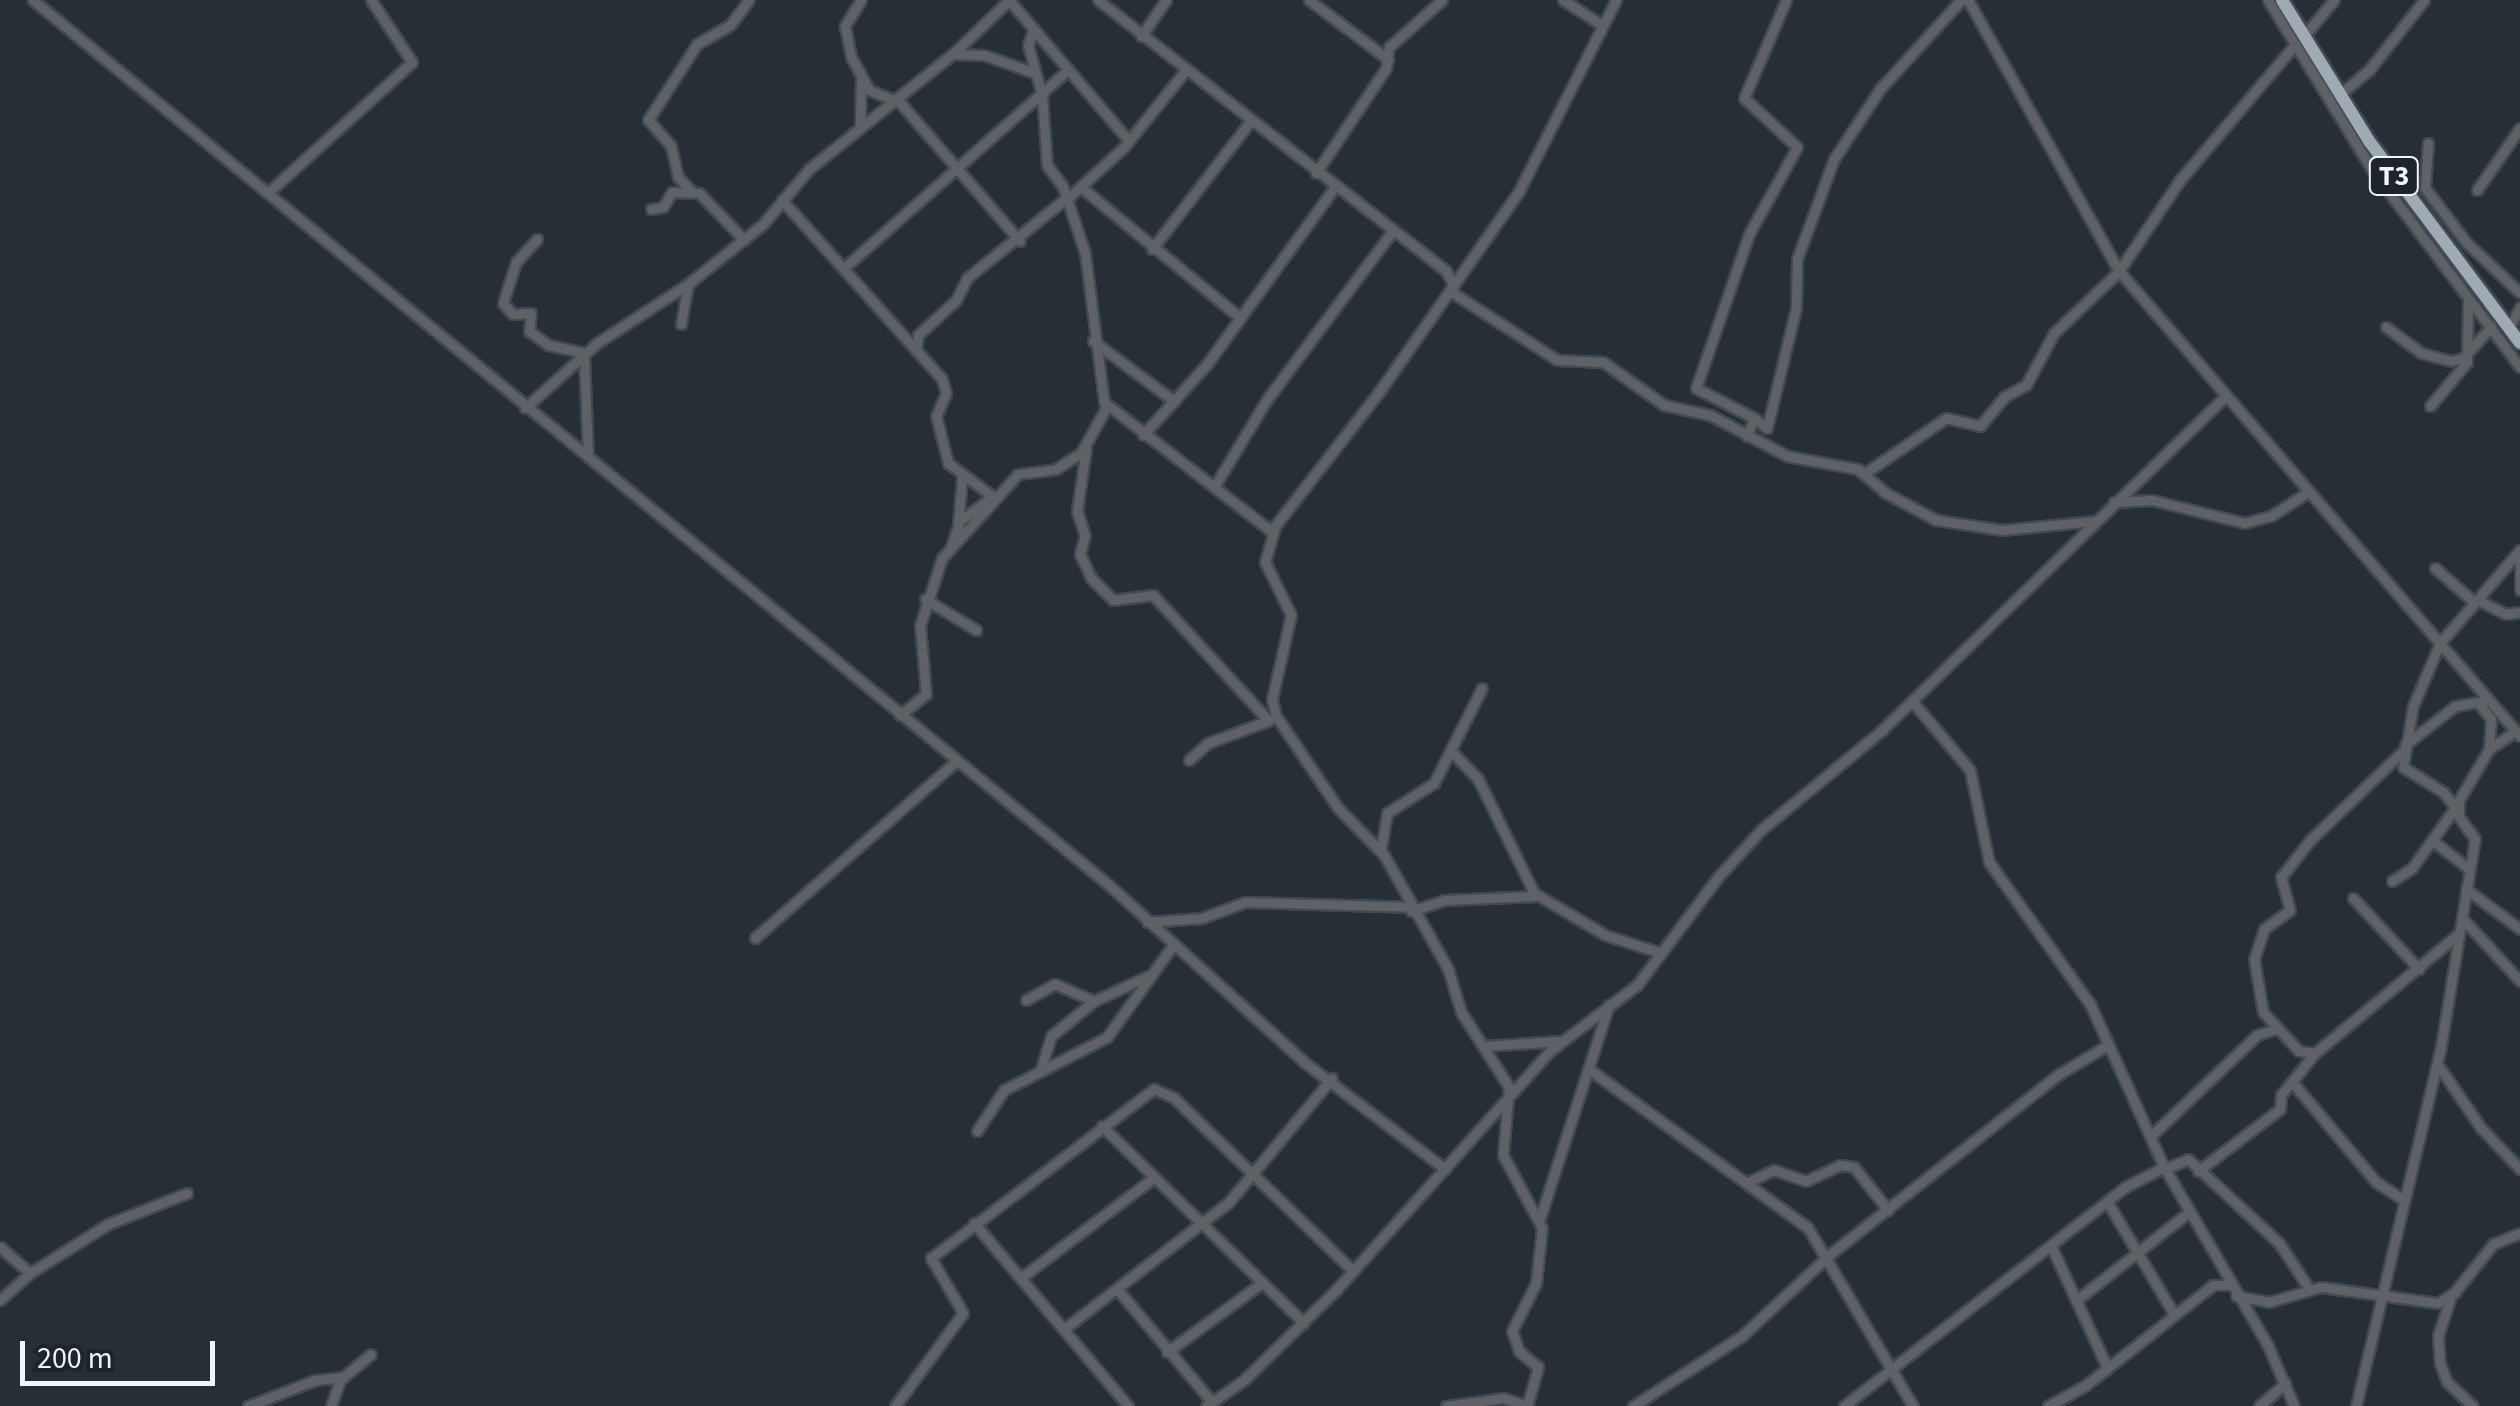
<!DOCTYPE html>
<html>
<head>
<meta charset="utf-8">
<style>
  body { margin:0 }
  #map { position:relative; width:2520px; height:1406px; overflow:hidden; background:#262e36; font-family:"Source Sans 3",sans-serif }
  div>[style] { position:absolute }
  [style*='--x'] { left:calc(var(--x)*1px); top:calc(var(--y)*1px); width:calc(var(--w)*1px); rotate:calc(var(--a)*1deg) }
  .roads { filter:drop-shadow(2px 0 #424a51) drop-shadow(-2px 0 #424a51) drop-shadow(0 2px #424a51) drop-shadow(0 -2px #424a51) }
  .minor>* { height:9px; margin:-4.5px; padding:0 4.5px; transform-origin:4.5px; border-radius:4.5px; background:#5e6266 }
  .highway>* { height:12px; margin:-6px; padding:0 6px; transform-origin:6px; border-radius:6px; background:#a0aab3 }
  span { translate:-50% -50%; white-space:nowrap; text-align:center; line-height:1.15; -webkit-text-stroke:10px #1d242c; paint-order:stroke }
  .shield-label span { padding:2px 8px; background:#1d242c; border:2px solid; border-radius:8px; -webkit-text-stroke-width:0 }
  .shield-label { font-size:28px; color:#f0f5fa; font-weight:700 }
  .scale { position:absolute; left:20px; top:1341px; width:195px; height:45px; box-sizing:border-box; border:5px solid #f0f5fa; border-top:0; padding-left:12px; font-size:30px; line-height:35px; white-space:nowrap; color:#f0f5fa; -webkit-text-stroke:8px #1d242c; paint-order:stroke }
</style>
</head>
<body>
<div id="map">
  <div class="roads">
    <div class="minor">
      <i style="--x:33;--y:0;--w:1393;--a:39.44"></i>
      <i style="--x:1109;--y:885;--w:263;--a:42.2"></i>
      <i style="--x:1304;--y:1062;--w:177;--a:37.2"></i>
      <i style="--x:861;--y:0;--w:31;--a:122"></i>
      <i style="--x:845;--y:26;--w:32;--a:79"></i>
      <i style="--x:851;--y:57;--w:38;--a:61"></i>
      <i style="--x:869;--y:90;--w:27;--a:22"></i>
      <i style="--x:1009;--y:0;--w:184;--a:49.6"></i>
      <i style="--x:1098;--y:0;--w:441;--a:37.9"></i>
      <i style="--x:1446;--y:271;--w:17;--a:62"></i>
      <i style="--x:1309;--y:0;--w:99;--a:36.8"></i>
      <i style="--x:1563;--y:0;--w:46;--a:32.7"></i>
      <i style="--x:1968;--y:0;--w:310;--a:60.9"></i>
      <i style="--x:2119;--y:271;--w:614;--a:49.23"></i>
      <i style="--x:2268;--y:0;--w:197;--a:58.5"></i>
      <i style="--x:2371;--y:168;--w:249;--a:53.2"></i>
      <i style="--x:1034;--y:29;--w:17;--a:111"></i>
      <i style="--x:1028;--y:45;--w:52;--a:74.4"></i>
      <i style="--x:1042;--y:95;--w:70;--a:85.9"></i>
      <i style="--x:1047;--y:165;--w:27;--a:54"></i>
      <i style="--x:1063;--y:187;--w:70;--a:71.6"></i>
      <i style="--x:1085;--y:253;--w:150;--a:82.7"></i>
      <i style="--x:1104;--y:402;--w:212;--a:37.7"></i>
      <i style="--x:1141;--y:36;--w:44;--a:-55.2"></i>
      <i style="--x:2303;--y:37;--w:48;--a:-50"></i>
      <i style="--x:953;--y:54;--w:31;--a:2"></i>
      <i style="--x:984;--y:55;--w:54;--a:19.4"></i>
      <i style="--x:2339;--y:95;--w:39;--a:-40"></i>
      <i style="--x:2369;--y:70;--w:89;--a:-51.8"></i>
      <i style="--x:896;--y:98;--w:189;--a:49.1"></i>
      <i style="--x:860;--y:125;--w:47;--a:-88.8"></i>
      <i style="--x:2428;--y:143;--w:45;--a:93.8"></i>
      <i style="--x:2425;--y:188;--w:68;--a:52.8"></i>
      <i style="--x:2466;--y:242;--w:74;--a:43.4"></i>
      <i style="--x:1316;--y:173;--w:126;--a:-56.3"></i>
      <i style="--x:1386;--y:68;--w:21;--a:-82"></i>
      <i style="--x:1389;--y:47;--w:71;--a:-41.6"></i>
      <i style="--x:1082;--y:188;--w:203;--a:39.4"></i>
      <i style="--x:271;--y:190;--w:190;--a:-42.2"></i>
      <i style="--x:412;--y:62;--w:74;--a:-123.5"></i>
      <i style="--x:2477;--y:190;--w:75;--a:-55.3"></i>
      <i style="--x:692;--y:192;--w:21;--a:-133"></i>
      <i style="--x:678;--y:177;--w:32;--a:-103"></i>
      <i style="--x:671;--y:146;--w:35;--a:-131"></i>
      <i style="--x:648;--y:120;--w:90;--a:-57.2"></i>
      <i style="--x:697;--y:44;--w:38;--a:-30"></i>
      <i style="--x:730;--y:25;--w:31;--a:-53"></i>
      <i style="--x:1067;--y:199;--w:77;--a:-42.4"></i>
      <i style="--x:1124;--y:147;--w:96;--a:-51.3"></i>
      <i style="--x:782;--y:200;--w:240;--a:48.2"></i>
      <i style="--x:942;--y:379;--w:15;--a:74"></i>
      <i style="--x:946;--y:393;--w:25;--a:113"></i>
      <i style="--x:936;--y:416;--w:49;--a:75.7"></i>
      <i style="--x:948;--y:463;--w:55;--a:36.9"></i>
      <i style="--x:651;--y:209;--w:12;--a:-9"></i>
      <i style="--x:663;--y:207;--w:17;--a:-59"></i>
      <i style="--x:672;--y:192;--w:27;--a:2"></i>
      <i style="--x:699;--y:193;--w:65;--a:46.2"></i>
      <i style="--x:537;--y:239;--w:31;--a:132"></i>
      <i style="--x:516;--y:262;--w:43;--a:107.6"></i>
      <i style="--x:503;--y:303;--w:15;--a:48"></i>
      <i style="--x:513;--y:314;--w:18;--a:-3"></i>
      <i style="--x:531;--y:313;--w:18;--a:96"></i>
      <i style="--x:529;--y:331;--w:24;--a:36"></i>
      <i style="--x:548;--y:345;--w:39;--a:12"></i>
      <i style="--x:1152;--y:249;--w:159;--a:-52.4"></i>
      <i style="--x:845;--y:267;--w:298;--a:-41.5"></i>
      <i style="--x:1450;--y:291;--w:127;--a:32.8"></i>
      <i style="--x:1557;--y:360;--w:46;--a:2.5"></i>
      <i style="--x:1603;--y:362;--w:75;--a:35.2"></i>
      <i style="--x:1664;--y:405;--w:47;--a:12.3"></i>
      <i style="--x:1710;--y:415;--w:87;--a:28"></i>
      <i style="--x:1787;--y:456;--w:72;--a:10.4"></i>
      <i style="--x:1858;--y:469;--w:35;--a:41"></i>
      <i style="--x:1884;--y:492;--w:59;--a:28.3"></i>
      <i style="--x:1936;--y:520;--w:67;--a:8.6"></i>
      <i style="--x:2002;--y:530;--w:91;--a:-5.6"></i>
      <i style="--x:681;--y:324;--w:40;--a:-80"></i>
      <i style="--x:2386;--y:327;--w:44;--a:36.6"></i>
      <i style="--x:2421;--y:353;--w:31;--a:15"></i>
      <i style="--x:2451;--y:361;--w:12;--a:-14"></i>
      <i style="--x:2463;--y:358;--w:42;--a:-47.9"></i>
      <i style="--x:2509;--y:328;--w:24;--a:-62"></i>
      <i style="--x:1093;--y:341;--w:101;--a:36.5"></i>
      <i style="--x:916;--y:350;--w:15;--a:-82"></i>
      <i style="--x:918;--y:335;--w:52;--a:-42.6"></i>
      <i style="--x:956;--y:300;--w:25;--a:-63"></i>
      <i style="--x:967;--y:278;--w:127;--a:-38.9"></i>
      <i style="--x:584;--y:357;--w:100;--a:87.7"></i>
      <i style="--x:2430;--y:406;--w:57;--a:-49.9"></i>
      <i style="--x:2467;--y:362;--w:64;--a:-89.1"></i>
      <i style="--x:525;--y:408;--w:97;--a:-42.1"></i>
      <i style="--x:597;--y:343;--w:108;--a:-33"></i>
      <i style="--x:688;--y:284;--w:96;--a:-38.7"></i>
      <i style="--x:763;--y:224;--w:72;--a:-50.1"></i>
      <i style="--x:809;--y:169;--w:187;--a:-38.7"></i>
      <i style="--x:955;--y:52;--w:75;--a:-43.9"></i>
      <i style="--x:1754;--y:418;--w:65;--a:-152.7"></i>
      <i style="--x:1696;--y:388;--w:163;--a:-71"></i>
      <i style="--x:1749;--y:234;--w:99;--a:-61.1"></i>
      <i style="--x:1797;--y:147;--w:72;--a:-137.2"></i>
      <i style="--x:1744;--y:98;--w:107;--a:-66.8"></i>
      <i style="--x:1143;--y:435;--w:96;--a:-48"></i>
      <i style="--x:1207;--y:364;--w:216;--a:-54.2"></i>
      <i style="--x:1747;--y:436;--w:19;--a:-69"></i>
      <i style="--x:1754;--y:418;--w:16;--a:38"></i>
      <i style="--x:1767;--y:428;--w:123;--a:-76.4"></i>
      <i style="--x:1796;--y:308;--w:49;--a:-88.8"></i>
      <i style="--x:1797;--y:259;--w:107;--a:-69.7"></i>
      <i style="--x:1834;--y:159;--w:84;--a:-56.7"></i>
      <i style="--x:1880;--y:89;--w:120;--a:-47.7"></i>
      <i style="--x:1086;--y:449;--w:63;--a:98.3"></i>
      <i style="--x:1077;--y:511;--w:25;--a:72"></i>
      <i style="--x:1085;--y:535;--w:20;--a:105"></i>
      <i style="--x:1080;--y:554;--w:26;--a:65"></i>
      <i style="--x:1091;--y:578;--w:31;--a:45"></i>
      <i style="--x:1113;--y:600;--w:40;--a:-7.1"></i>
      <i style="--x:1153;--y:595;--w:170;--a:47.4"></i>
      <i style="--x:1865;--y:473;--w:98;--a:-34.2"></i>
      <i style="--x:1946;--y:418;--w:35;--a:13"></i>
      <i style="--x:1980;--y:426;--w:38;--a:-50"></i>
      <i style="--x:2004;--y:397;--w:25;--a:-29"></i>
      <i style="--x:2026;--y:385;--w:59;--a:-61.7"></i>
      <i style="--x:2054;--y:333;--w:90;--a:-43.6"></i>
      <i style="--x:2119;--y:271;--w:110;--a:-56.2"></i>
      <i style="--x:2180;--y:180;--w:173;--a:-49.7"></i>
      <i style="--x:1214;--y:487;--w:104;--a:-58.8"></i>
      <i style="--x:1268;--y:398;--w:206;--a:-53.3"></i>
      <i style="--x:2114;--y:502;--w:38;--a:-3"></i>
      <i style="--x:2152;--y:500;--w:95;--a:14"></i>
      <i style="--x:2244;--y:523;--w:28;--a:-15"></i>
      <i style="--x:2271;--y:516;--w:44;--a:-33"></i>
      <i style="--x:958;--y:525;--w:48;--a:-85.2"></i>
      <i style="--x:951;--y:547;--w:28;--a:-71"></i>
      <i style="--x:960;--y:521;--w:38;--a:-37"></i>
      <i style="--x:2520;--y:562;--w:28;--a:90"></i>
      <i style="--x:2435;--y:568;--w:53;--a:41.2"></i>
      <i style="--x:925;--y:599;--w:60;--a:31.3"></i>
      <i style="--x:2478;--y:600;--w:31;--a:27"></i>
      <i style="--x:2506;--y:614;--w:14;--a:-8"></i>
      <i style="--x:1912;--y:701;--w:90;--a:50"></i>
      <i style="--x:1970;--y:770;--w:94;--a:78.3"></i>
      <i style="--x:1989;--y:862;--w:174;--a:54.6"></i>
      <i style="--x:2090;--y:1004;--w:179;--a:65.6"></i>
      <i style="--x:2164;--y:1167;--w:207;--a:59.8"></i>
      <i style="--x:2268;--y:1346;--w:65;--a:66.6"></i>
      <i style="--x:2479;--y:704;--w:19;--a:51"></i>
      <i style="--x:2491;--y:719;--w:30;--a:94"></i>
      <i style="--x:900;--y:715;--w:33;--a:-39"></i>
      <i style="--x:926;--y:694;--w:68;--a:-95"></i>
      <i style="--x:920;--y:626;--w:71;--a:-72.1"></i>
      <i style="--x:942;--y:558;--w:113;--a:-47.9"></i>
      <i style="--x:1018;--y:474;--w:38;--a:-7"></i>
      <i style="--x:1056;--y:469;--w:30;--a:-33"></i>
      <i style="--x:1081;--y:453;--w:54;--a:-61"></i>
      <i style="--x:2405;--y:745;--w:63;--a:-38"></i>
      <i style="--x:2455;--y:706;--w:34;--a:-10"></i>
      <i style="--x:2405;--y:749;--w:130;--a:136.2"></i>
      <i style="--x:2311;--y:839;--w:48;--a:128.3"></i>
      <i style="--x:2281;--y:877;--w:34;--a:75"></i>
      <i style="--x:2290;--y:910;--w:32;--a:144"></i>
      <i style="--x:2264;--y:929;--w:32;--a:108"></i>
      <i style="--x:2254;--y:959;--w:54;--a:80.4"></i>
      <i style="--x:2263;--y:1012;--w:53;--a:47.3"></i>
      <i style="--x:2299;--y:1051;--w:16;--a:7"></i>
      <i style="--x:2315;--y:1053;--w:185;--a:-39.7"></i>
      <i style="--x:1453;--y:753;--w:36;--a:46"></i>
      <i style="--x:1478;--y:779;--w:127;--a:63.8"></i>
      <i style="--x:1534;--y:893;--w:82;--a:30.6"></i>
      <i style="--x:1605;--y:935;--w:59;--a:17.8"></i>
      <i style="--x:1189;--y:760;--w:25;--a:-42"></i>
      <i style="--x:1208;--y:743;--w:66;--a:-20.4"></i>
      <i style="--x:2458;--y:811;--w:24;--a:-128"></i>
      <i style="--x:2443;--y:792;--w:47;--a:-148"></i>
      <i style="--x:2403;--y:767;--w:62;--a:-80.7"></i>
      <i style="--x:2413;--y:706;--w:69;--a:-66.8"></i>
      <i style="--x:2440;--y:643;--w:123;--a:-49.3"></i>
      <i style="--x:2433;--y:841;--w:46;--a:37.9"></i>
      <i style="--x:1381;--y:848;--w:36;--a:-80"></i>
      <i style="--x:1387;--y:813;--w:56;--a:-32.6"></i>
      <i style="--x:1434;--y:783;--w:106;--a:-63.2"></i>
      <i style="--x:2392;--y:881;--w:24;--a:-33"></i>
      <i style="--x:2412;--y:868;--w:74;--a:-54.4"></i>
      <i style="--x:2466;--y:889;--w:67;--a:36.5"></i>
      <i style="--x:2353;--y:898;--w:97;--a:47.1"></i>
      <i style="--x:1411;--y:911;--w:35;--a:-18"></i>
      <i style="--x:1444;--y:900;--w:92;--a:-2.5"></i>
      <i style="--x:2462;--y:918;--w:86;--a:47.4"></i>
      <i style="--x:1147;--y:922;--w:55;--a:-4.2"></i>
      <i style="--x:1202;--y:918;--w:46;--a:-20.4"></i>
      <i style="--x:1245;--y:902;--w:164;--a:1.7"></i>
      <i style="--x:755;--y:938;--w:266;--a:-41.3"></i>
      <i style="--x:1026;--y:1000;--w:33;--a:-29"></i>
      <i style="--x:1055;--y:984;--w:43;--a:23.6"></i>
      <i style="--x:1094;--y:1001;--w:60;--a:-24.8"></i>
      <i style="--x:1485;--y:1046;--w:73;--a:-3.9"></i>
      <i style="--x:2438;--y:1065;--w:76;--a:55.7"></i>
      <i style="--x:2481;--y:1128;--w:57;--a:46.4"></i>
      <i style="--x:1590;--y:1070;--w:269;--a:35.9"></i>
      <i style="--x:1808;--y:1228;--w:207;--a:59.5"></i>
      <i style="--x:1040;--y:1072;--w:38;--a:-73"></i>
      <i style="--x:1051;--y:1036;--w:55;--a:-39.1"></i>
      <i style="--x:2293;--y:1083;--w:129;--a:50"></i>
      <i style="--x:2376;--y:1182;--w:31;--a:33"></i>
      <i style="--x:1102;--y:1126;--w:282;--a:44.3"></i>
      <i style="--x:977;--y:1131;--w:49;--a:-56.6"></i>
      <i style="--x:1004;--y:1090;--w:116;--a:-27.2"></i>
      <i style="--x:1107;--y:1037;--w:113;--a:-54.3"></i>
      <i style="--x:2152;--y:1135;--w:145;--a:-43.6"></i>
      <i style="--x:2257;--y:1035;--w:20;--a:-18"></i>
      <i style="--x:2165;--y:1169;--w:25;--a:-23"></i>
      <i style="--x:2188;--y:1159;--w:124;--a:42.7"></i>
      <i style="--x:2279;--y:1243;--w:56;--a:56.6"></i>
      <i style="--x:2198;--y:1171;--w:103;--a:-37.1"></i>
      <i style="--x:2280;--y:1109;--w:14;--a:-86"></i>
      <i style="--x:2281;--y:1095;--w:54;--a:-51"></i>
      <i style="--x:1748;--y:1182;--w:29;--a:-25"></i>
      <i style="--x:1774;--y:1170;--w:34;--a:19"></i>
      <i style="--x:1806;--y:1181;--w:38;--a:-25"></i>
      <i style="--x:1840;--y:1165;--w:14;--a:8"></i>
      <i style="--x:1854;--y:1167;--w:55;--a:51.7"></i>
      <i style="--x:2108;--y:1203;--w:129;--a:59.3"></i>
      <i style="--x:1540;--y:1218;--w:224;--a:-72.1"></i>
      <i style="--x:974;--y:1223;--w:239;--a:49.9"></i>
      <i style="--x:0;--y:1247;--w:40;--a:41"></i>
      <i style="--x:2052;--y:1248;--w:129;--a:65.2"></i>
      <i style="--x:1022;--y:1277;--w:163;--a:-37"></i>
      <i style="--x:1118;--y:1290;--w:146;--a:50"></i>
      <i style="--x:2236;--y:1296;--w:34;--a:10"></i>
      <i style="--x:2269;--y:1302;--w:54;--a:-16.1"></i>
      <i style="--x:2321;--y:1287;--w:118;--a:7.8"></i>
      <i style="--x:2438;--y:1303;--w:19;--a:-32"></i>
      <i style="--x:2454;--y:1293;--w:63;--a:-51.5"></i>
      <i style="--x:2493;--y:1244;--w:29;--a:-22"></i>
      <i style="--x:2078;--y:1299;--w:141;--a:-38.1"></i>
      <i style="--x:2450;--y:1299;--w:39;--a:108"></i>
      <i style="--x:2438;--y:1336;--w:27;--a:86"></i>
      <i style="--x:2440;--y:1363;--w:20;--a:70"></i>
      <i style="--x:2447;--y:1382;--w:35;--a:43"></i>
      <i style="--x:0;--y:1300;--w:40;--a:-42"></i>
      <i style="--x:30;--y:1273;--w:92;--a:-32.1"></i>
      <i style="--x:108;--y:1224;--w:85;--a:-21.4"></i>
      <i style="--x:1064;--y:1329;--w:208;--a:-37.6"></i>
      <i style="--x:1229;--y:1202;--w:161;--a:-50.3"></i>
      <i style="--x:1167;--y:1352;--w:114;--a:-36.1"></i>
      <i style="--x:248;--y:1406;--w:72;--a:-21.2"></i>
      <i style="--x:315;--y:1380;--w:27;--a:-6"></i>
      <i style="--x:331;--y:1406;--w:28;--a:-71"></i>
      <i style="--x:340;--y:1380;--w:40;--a:-40"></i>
      <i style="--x:895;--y:1406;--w:115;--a:-53.8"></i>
      <i style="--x:963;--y:1313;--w:64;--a:-120.2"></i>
      <i style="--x:931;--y:1258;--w:280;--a:-37.2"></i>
      <i style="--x:1154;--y:1089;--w:22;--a:24"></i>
      <i style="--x:1174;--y:1098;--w:249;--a:44"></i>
      <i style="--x:1206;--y:1406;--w:46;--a:-34.4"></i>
      <i style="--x:1244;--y:1380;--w:130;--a:-44.4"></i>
      <i style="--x:1337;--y:1289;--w:321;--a:-48.2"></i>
      <i style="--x:1551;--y:1050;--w:108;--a:-37.1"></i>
      <i style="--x:1637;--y:985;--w:135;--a:-53.1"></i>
      <i style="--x:1718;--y:877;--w:65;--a:-47.5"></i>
      <i style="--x:1762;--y:829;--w:156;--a:-39.5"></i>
      <i style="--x:1882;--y:730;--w:476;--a:-44.2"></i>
      <i style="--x:1446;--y:1406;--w:58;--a:-8"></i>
      <i style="--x:1503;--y:1398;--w:25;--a:18"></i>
      <i style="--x:1527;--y:1406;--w:41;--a:-74.2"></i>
      <i style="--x:1538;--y:1367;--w:25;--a:-140"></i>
      <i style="--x:1519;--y:1351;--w:21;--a:-109"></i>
      <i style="--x:1512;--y:1331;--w:54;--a:-63.4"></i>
      <i style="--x:1536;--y:1283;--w:55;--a:-83.8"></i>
      <i style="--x:1542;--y:1228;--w:83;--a:-118.1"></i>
      <i style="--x:1503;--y:1155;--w:68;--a:-85"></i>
      <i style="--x:1509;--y:1087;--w:89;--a:-122.6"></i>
      <i style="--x:1461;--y:1012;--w:45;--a:-106.8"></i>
      <i style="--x:1448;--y:969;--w:131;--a:-119.3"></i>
      <i style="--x:1384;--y:855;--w:66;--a:-134.4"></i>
      <i style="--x:1338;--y:808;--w:111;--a:-124"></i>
      <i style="--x:1276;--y:716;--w:17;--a:-103"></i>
      <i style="--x:1272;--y:699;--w:86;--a:-77.3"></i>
      <i style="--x:1291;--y:615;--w:59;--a:-116.1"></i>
      <i style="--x:1265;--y:562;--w:37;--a:-74"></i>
      <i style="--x:1275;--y:526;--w:170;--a:-52.2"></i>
      <i style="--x:1379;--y:392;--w:245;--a:-55.1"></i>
      <i style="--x:1519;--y:191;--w:214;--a:-63.1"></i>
      <i style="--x:1633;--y:1406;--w:131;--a:-32.8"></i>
      <i style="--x:1743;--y:1335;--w:117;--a:-42.9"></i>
      <i style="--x:1829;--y:1255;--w:293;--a:-38.2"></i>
      <i style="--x:2059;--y:1074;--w:55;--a:-30.8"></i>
      <i style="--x:1844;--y:1406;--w:356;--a:-37.9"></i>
      <i style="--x:2125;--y:1187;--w:44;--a:-27.1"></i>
      <i style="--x:2048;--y:1406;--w:43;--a:-28.9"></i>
      <i style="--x:2086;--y:1385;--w:162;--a:-38.2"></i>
      <i style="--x:2213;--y:1285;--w:16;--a:0"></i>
      <i style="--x:2259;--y:1406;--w:35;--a:-41"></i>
      <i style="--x:2356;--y:1406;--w:364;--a:-76.7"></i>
      <i style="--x:2440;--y:1052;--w:216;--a:-80.7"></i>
      <i style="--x:2475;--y:839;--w:27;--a:-126"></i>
      <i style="--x:2459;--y:817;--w:17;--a:-90"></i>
      <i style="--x:2459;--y:800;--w:59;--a:-59.5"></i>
      <i style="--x:2489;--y:749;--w:32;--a:-34"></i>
    </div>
    <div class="highway">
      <i style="--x:2282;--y:0;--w:166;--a:58.3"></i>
      <i style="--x:2369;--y:141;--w:252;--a:53.2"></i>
    </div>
  </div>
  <div class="shield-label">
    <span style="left:2394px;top:176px">T3</span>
  </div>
  <div class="scale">200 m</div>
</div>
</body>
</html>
